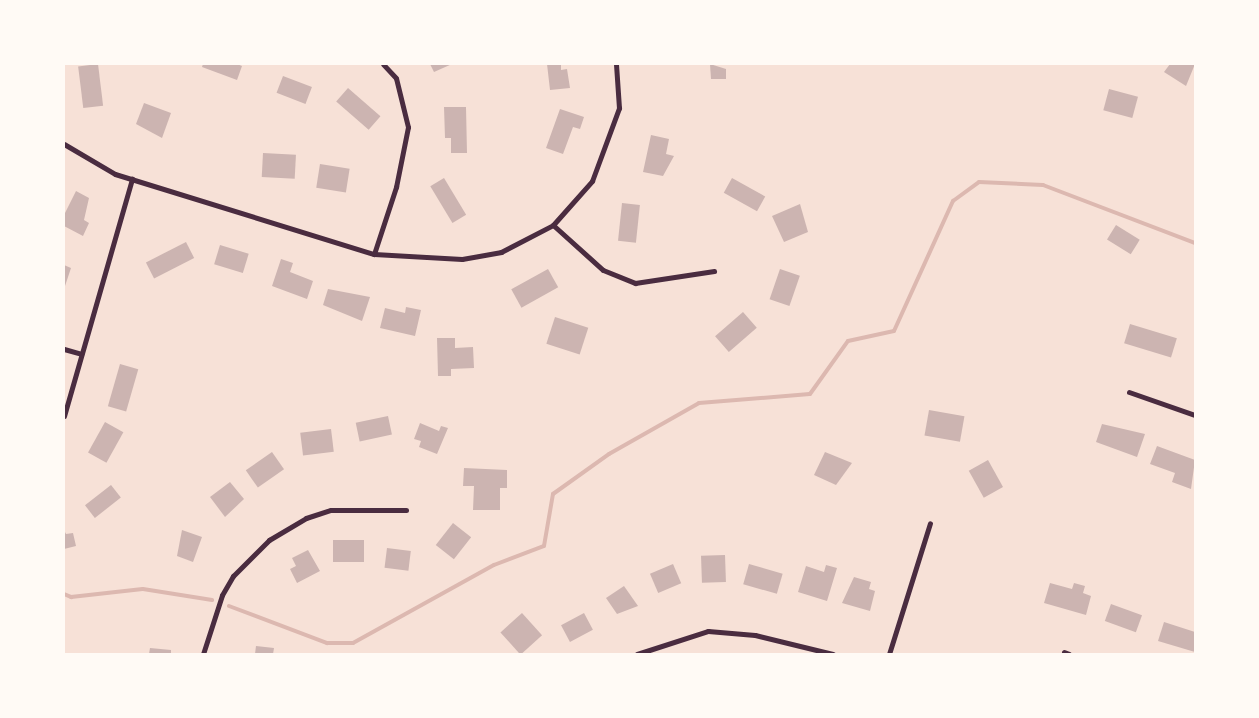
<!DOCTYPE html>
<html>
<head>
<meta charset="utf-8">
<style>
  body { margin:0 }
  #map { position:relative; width:1259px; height:718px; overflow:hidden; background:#f7e1d7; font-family:Jost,sans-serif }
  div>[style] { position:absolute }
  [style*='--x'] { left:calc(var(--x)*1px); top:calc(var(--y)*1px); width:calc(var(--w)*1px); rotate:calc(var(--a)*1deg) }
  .stream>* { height:4px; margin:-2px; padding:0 2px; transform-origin:2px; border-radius:2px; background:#dcb8b0 }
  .building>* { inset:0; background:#ccb4b1; transform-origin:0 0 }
  .minor>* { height:5px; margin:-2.5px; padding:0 2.5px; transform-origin:2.5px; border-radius:2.5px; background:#4a2c40 }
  span { translate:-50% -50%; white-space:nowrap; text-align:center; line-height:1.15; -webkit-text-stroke:5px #fffaf5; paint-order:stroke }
  .frame { position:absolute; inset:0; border:65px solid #fffaf5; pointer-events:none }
</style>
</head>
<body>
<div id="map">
  <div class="stream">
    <i style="--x:64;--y:594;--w:8;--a:23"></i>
    <i style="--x:71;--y:597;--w:72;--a:-6.3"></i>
    <i style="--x:143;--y:589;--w:70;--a:9.1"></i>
    <i style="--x:229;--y:606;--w:105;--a:20.7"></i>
    <i style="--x:327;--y:643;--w:26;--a:0"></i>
    <i style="--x:353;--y:643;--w:161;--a:-29"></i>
    <i style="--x:494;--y:565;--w:53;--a:-20.8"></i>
    <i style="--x:544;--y:546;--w:53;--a:-80.2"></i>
    <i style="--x:553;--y:494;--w:69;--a:-35.5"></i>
    <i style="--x:609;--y:454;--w:103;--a:-29.5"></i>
    <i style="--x:699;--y:403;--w:111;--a:-4.6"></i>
    <i style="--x:810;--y:394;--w:65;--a:-54.4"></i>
    <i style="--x:848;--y:341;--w:47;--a:-12.3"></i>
    <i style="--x:894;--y:331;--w:143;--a:-65.6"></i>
    <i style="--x:953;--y:201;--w:32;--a:-36"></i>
    <i style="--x:979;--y:182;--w:64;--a:2.7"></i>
    <i style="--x:1043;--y:185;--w:163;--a:20.9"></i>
  </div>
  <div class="building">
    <i style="left:98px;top:64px;width:42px;height:20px;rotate:83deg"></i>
    <i style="clip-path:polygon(203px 64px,237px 64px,242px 66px,237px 80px,202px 67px)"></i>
    <i style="clip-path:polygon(430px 64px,452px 64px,434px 72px)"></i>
    <i style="clip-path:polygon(547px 64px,561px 64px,561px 70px,567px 69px,570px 88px,550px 90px)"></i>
    <i style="clip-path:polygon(710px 64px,726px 69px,726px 79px,711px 79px)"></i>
    <i style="clip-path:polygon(1170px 64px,1195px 64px,1186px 86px,1164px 72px)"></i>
    <i style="left:283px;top:76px;width:31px;height:18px;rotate:21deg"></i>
    <i style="left:348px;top:88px;width:43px;height:18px;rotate:41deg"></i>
    <i style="left:1109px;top:89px;width:30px;height:22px;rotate:15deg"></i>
    <i style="clip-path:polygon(144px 103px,171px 113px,162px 138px,136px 124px)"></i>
    <i style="clip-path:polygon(444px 107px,466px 107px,467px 153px,451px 153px,451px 138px,445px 138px)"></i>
    <i style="clip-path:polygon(560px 109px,584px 117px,580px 129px,573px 127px,563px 154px,546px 148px)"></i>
    <i style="clip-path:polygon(651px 135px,669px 139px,666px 154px,674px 156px,663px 176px,643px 172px)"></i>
    <i style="left:263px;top:153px;width:33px;height:24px;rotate:3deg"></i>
    <i style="left:320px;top:164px;width:30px;height:24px;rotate:9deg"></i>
    <i style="left:444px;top:178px;width:43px;height:16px;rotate:59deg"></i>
    <i style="left:732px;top:178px;width:38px;height:17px;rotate:29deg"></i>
    <i style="clip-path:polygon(76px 191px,89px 198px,84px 220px,89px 223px,83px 236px,64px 226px,64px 215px)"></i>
    <i style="left:622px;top:203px;width:18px;height:38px;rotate:6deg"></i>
    <i style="clip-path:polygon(800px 204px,808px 232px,784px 242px,772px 216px)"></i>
    <i style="left:1116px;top:225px;width:28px;height:17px;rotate:32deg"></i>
    <i style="left:186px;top:242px;width:18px;height:45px;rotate:63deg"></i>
    <i style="left:220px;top:245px;width:30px;height:20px;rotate:17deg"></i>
    <i style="clip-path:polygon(281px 259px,293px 263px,290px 272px,313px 281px,307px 299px,272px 286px)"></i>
    <i style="clip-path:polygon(64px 265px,71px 268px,64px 289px)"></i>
    <i style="left:548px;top:269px;width:21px;height:42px;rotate:61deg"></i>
    <i style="left:780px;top:269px;width:21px;height:32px;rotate:19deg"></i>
    <i style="clip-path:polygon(328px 289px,370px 297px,362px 321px,323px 305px)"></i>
    <i style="clip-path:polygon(406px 307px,421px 310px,415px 336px,380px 328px,385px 308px,405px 313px)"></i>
    <i style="left:743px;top:312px;width:21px;height:37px;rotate:49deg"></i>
    <i style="left:555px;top:317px;width:35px;height:28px;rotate:18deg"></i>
    <i style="left:1130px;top:324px;width:49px;height:20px;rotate:17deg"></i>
    <i style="clip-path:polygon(437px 338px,455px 338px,455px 348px,473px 347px,474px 368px,451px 369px,451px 376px,438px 376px)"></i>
    <i style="left:120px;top:364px;width:19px;height:44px;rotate:16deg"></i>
    <i style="left:929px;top:410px;width:36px;height:26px;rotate:10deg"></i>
    <i style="left:388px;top:416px;width:19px;height:33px;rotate:78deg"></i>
    <i style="left:105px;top:422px;width:21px;height:35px;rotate:29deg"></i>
    <i style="clip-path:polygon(420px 423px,439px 431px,441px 426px,448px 428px,437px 454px,419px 447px,421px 441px,414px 439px)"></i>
    <i style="clip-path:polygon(1102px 424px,1145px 434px,1137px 457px,1096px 442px)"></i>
    <i style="left:331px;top:429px;width:23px;height:31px;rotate:83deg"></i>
    <i style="clip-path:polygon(1157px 446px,1195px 460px,1191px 489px,1172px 482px,1175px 473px,1150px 464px)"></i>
    <i style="left:272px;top:452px;width:21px;height:32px;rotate:55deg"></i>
    <i style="clip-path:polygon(825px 452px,852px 463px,836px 485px,814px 475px)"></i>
    <i style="left:988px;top:460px;width:31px;height:22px;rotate:61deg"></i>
    <i style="clip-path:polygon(464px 468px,507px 470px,507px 488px,500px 488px,500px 510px,473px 510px,474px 486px,463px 486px)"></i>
    <i style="clip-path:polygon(230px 482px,244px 499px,225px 517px,210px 497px)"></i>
    <i style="left:111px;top:485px;width:16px;height:33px;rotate:52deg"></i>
    <i style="left:453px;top:523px;width:23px;height:28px;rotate:38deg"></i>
    <i style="clip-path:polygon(64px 530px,66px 534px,73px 533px,76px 546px,64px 549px)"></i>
    <i style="clip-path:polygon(182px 530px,202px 537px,193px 562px,177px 556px)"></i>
    <i style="left:364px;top:540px;width:22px;height:31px;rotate:90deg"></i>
    <i style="left:387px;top:548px;width:24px;height:20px;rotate:7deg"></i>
    <i style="clip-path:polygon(308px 550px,320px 571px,297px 583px,290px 569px,296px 566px,292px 558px)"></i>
    <i style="left:725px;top:555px;width:27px;height:24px;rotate:88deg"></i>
    <i style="left:673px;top:564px;width:21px;height:25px;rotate:67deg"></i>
    <i style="left:749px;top:564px;width:35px;height:21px;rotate:16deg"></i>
    <i style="clip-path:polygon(826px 565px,837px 568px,827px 601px,798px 592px,806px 566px,824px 572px)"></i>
    <i style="clip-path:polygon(854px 577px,871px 582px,869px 589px,875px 591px,870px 611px,842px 603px)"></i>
    <i style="clip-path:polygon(1050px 583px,1072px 589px,1074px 583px,1085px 586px,1083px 593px,1091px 596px,1086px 615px,1044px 603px)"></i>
    <i style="clip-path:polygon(624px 586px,638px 606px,617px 614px,606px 598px)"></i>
    <i style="left:1111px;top:604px;width:33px;height:18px;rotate:20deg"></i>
    <i style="left:522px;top:613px;width:30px;height:29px;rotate:48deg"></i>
    <i style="left:584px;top:613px;width:19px;height:26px;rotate:62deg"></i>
    <i style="clip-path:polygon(1164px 622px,1195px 632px,1195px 652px,1158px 641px)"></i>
    <i style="clip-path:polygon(256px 646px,274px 648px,273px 654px,255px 654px)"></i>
    <i style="clip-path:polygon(150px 648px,171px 650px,171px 654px,149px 654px)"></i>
  </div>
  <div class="minor">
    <i style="--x:64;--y:144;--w:59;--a:30.5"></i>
    <i style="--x:115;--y:174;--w:271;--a:17.2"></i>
    <i style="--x:374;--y:254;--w:88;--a:3.3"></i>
    <i style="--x:462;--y:259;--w:40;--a:-10"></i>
    <i style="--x:501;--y:252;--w:59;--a:-27.4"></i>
    <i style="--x:553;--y:225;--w:59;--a:-48.4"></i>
    <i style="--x:592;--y:181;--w:78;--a:-69.7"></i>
    <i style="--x:619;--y:108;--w:44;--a:-93.9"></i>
    <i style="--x:553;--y:225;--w:67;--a:42"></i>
    <i style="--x:603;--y:270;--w:35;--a:22"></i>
    <i style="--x:635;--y:283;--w:80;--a:-8.6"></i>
    <i style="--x:374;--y:254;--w:71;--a:-71.8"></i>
    <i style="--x:396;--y:187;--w:61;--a:-78.7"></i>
    <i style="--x:408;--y:127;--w:50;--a:-103.8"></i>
    <i style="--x:396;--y:78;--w:19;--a:-133"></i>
    <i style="--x:64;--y:349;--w:18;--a:16"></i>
    <i style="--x:1129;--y:392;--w:70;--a:19.2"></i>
    <i style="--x:64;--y:416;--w:247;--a:-74"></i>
    <i style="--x:1064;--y:652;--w:5;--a:22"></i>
    <i style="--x:203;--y:654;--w:62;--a:-72.1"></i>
    <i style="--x:222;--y:595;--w:22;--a:-60"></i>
    <i style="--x:233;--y:576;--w:51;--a:-45"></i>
    <i style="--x:269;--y:540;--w:43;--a:-30.7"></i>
    <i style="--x:306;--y:518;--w:26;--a:-18"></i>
    <i style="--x:331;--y:510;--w:75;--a:0"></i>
    <i style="--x:637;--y:654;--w:75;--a:-17.9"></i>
    <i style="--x:708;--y:631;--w:47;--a:4.9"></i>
    <i style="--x:755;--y:635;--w:80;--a:13.7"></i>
    <i style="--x:889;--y:654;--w:137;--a:-72.6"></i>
  </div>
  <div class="frame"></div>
</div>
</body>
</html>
